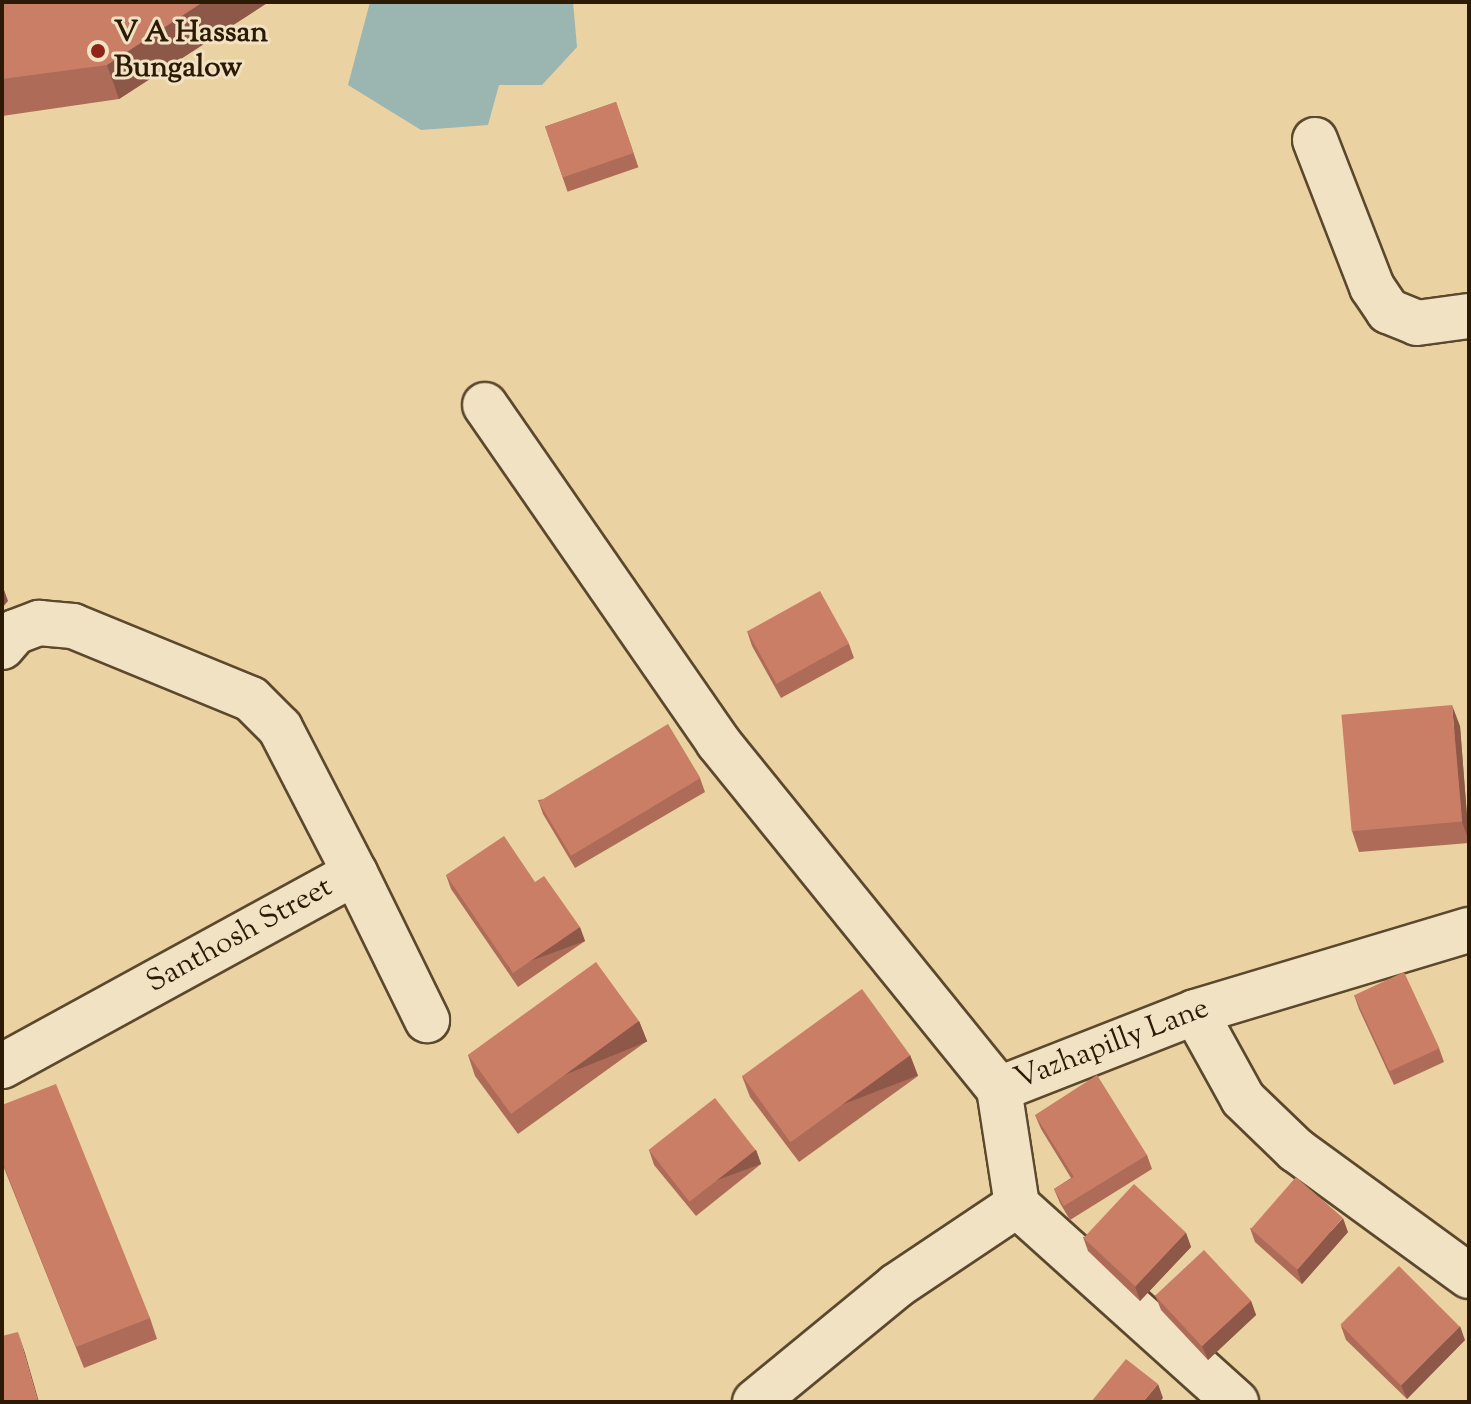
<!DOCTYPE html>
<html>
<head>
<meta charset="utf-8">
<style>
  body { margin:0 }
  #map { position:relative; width:1471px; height:1404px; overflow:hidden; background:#ead2a3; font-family:"Sorts Mill Goudy",serif }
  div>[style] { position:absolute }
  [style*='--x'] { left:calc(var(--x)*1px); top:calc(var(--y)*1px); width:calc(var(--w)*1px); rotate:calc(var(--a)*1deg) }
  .water>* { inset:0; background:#9bb5b0 }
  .roads { filter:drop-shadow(2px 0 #5c482c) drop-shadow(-2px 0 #5c482c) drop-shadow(0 2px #5c482c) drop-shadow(0 -2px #5c482c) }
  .minor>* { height:44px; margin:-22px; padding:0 22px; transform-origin:22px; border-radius:22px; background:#f1e2c3 }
  .wall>* { inset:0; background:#ae6c58; transform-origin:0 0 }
  .shaded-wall>* { inset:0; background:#8d5847; transform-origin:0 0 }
  .building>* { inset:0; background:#ca7e66; transform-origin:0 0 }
  .dots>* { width:22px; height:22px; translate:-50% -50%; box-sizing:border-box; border:4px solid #f1e2c3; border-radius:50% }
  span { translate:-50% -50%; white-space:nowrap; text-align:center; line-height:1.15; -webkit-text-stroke:6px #f1e2c3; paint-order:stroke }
  .poi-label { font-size:30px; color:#2c1a05; font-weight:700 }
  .left { translate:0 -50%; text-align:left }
  .street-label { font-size:30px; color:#2c1a05 }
  .frame { position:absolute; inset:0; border:4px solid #2c1a05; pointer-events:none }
</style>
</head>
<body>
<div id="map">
  <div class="water">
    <i style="clip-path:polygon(370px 2px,573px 2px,577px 47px,542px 85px,499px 85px,488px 125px,421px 130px,348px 85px)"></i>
  </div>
  <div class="roads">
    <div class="minor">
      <i style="--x:1315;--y:140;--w:158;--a:68.8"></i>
      <i style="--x:1372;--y:287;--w:29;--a:56"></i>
      <i style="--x:1388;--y:311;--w:31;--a:22"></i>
      <i style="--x:1417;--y:323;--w:52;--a:-7.7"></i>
      <i style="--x:485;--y:405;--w:410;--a:55.3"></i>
      <i style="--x:718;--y:742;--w:447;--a:51"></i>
      <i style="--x:2;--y:647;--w:20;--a:-49"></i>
      <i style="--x:15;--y:632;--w:26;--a:-21"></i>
      <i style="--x:39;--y:623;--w:34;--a:5"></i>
      <i style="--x:73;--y:626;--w:192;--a:22.3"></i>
      <i style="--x:251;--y:699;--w:41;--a:45"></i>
      <i style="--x:280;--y:728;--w:163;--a:62.7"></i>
      <i style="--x:355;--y:873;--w:402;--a:151.3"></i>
      <i style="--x:355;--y:873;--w:164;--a:63.9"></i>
      <i style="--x:1195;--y:1012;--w:99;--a:61.1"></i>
      <i style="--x:1243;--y:1099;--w:74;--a:43.9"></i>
      <i style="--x:1296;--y:1150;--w:214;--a:36.1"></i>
      <i style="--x:999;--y:1089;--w:211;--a:-21.4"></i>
      <i style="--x:1195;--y:1012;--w:286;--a:-16.7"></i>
      <i style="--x:1017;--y:1205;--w:295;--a:42"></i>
      <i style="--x:755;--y:1402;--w:183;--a:-39.4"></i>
      <i style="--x:896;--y:1286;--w:146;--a:-33.8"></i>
      <i style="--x:1017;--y:1205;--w:117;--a:-98.8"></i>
    </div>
  </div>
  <div class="wall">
    <i style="clip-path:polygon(2px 2px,267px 3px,119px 99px,2px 116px)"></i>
    <i style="left:616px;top:102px;width:69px;height:75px;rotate:71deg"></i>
    <i style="clip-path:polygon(747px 631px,849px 644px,854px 658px,781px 698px,752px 646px)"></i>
    <i style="clip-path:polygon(1460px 726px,1469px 843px,1359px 852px,1352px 831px)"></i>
    <i style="clip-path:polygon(700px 778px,705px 792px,575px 868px,543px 814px,538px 800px)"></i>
    <i style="clip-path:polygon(446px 875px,535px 882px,585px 941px,518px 987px,451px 889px)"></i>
    <i style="clip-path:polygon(1354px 995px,1439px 1048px,1444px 1062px,1394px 1085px,1359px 1009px)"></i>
    <i style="clip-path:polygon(639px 1021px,647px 1041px,518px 1134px,475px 1076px,468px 1055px)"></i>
    <i style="clip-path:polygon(910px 1055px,918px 1076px,799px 1162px,750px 1097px,742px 1076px)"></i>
    <i style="clip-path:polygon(2px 1105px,150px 1318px,157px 1339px,84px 1368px,2px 1163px)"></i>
    <i style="clip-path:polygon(1035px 1115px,1147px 1155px,1152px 1169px,1070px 1220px,1060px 1203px,1054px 1189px,1071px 1178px,1041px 1129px)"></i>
    <i style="clip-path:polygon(649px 1150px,756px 1150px,761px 1164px,696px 1216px,654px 1165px)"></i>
    <i style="clip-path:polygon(1250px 1228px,1348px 1232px,1302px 1284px,1255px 1242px)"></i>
    <i style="clip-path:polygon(1186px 1233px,1191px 1247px,1140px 1301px,1088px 1251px,1083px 1237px)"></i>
    <i style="clip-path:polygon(1155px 1295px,1251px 1301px,1256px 1315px,1208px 1360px,1161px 1310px)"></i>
    <i style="clip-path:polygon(1341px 1326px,1465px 1340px,1407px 1399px,1346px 1340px)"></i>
  </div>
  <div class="shaded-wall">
    <i style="clip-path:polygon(203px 2px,267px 3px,119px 99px,107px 65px)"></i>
    <i style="clip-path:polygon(3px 587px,8px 601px,2px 608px,2px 588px)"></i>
    <i style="clip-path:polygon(1452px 705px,1460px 726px,1469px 841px,1462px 822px)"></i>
    <i style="left:580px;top:927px;width:15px;height:81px;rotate:70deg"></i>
    <i style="left:639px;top:1021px;width:22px;height:158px;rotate:68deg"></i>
    <i style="left:910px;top:1055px;width:22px;height:147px;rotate:69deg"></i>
    <i style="left:756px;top:1150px;width:15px;height:83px;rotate:70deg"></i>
    <i style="clip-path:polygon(1343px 1218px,1348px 1232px,1302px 1284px,1297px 1269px)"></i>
    <i style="clip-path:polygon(1186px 1233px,1191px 1247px,1140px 1301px,1135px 1286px)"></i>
    <i style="clip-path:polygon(1251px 1301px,1256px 1315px,1208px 1360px,1202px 1346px)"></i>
    <i style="clip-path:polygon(1460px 1326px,1465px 1340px,1407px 1399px,1401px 1385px)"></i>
    <i style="clip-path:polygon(18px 1332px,25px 1353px,39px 1402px,38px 1402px)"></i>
    <i style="clip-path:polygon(1158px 1384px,1163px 1398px,1160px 1402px,1143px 1402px)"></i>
  </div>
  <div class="building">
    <i style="clip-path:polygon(2px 2px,203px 2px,107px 65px,2px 79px)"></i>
    <i style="left:616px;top:102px;width:54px;height:75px;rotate:71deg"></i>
    <i style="left:820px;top:591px;width:60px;height:83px;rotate:61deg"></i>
    <i style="left:1452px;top:705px;width:117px;height:111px;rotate:85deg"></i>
    <i style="left:668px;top:724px;width:63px;height:151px;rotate:59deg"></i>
    <i style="clip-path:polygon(504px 836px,535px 882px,544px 876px,580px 927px,513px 973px,446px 875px)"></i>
    <i style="left:596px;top:962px;width:73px;height:158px;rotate:54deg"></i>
    <i style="left:1404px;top:972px;width:84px;height:55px;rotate:65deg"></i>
    <i style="left:862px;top:989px;width:82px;height:148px;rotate:54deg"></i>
    <i style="clip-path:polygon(1097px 1075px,1147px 1155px,1064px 1206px,1054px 1189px,1074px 1177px,1035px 1115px)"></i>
    <i style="clip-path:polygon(56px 1084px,150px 1318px,76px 1347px,2px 1161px,2px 1105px)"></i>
    <i style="left:715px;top:1098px;width:66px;height:84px;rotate:52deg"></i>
    <i style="left:1296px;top:1177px;width:62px;height:69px;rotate:41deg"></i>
    <i style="left:1134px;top:1184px;width:71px;height:74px;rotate:43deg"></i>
    <i style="left:1204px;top:1250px;width:69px;height:67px;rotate:47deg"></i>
    <i style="left:1399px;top:1266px;width:86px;height:83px;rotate:45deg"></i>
    <i style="clip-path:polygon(18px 1332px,38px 1402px,2px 1402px,2px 1336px)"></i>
    <i style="clip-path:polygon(1126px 1359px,1158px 1384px,1143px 1402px,1091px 1402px)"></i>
  </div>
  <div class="dots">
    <i style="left:98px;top:51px;background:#8f2418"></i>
  </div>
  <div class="poi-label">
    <span class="left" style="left:114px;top:51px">V A Hassan<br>Bungalow</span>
  </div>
  <div class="street-label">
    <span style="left:240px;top:936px;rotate:-29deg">Santhosh Street</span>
    <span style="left:1112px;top:1045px;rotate:-21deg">Vazhapilly Lane</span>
  </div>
  <div class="frame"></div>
</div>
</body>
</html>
